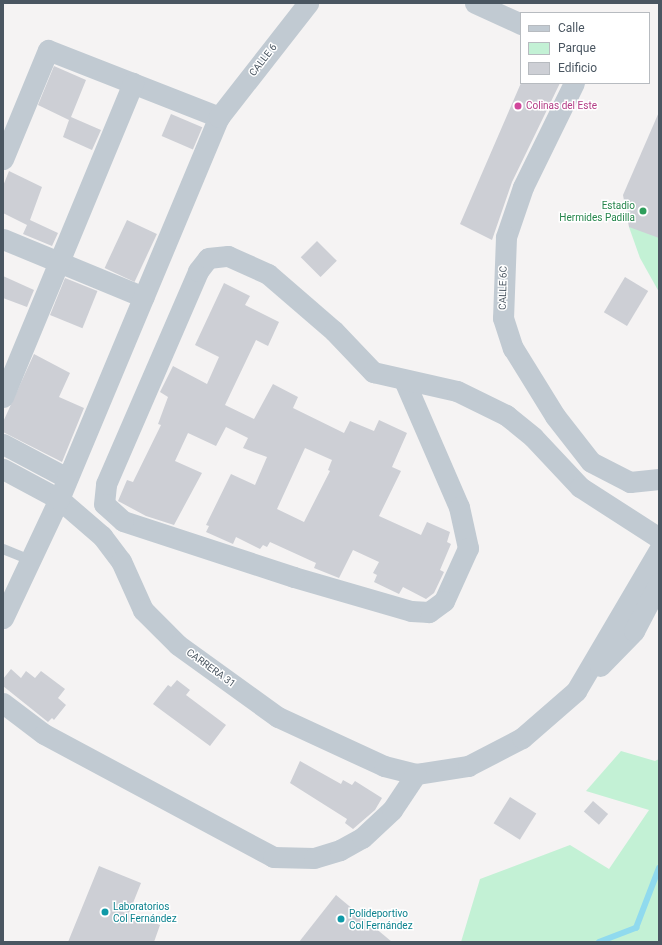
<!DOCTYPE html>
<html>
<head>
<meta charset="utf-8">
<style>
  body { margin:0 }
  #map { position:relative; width:662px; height:945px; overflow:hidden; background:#f5f3f3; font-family:Roboto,sans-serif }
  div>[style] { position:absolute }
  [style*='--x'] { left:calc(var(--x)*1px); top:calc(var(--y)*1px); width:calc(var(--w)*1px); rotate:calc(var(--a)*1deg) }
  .green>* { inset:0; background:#c3f1d5 }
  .stream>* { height:5.5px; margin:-2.75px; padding:0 2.75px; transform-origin:2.75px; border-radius:2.75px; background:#90daee }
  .building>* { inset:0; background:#cdcfd5; transform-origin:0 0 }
  .service>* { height:10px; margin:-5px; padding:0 5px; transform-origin:5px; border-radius:5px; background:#c1cad2 }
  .minor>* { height:21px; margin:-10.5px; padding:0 10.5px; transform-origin:10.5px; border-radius:10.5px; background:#c1cad2 }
  .dots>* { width:11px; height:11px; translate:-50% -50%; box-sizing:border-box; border:2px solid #fff; border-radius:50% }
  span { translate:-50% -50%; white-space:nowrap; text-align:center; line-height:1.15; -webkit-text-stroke:3px #fff; paint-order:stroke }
  .street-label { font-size:10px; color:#4a5661 }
  .hotel-label { font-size:10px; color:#b23c85 }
  .left { translate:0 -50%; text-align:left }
  .leisure-label { font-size:10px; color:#27864d }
  .right { translate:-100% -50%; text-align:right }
  .culture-label { font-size:10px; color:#0d838f }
  .frame { position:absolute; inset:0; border:4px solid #4a5661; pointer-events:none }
  .legend { position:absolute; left:520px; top:12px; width:130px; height:72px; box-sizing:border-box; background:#fff; border:1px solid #b7bbc0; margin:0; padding:5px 7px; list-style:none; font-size:12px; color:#4a5661 }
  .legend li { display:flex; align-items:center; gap:8px; height:20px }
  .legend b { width:20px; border:1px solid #b7bbc0 }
</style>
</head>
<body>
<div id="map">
  <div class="green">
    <i style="clip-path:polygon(659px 112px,659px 292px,640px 258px,629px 227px)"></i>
    <i style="clip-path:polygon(621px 751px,655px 761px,659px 759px,659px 942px,461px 942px,480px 879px,570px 845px,609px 869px,649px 810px,586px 791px)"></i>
  </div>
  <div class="stream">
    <i style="--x:599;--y:942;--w:40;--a:-21"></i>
    <i style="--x:636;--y:928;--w:64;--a:-69"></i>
  </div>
  <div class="building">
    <i style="clip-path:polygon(54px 66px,86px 80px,71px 117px,101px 130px,92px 150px,63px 137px,69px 120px,38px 105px)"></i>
    <i style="clip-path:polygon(521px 83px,560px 83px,512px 182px,492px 240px,460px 224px)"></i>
    <i style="clip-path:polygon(659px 112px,659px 238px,629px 227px,623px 195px)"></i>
    <i style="left:171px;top:114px;width:34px;height:24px;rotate:23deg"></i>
    <i style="clip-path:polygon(9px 171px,42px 187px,30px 220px,58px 233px,52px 246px,23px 234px,27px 225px,3px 213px,3px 186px)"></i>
    <i style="left:127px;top:220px;width:33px;height:53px;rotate:25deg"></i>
    <i style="left:317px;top:241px;width:28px;height:23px;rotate:45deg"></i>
    <i style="clip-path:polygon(3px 276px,34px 290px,27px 307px,3px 298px)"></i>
    <i style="left:625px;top:277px;width:27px;height:41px;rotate:31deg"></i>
    <i style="left:65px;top:278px;width:35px;height:40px;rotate:22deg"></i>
    <i style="clip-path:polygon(evenodd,224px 283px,250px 296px,245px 305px,279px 322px,268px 346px,256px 340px,225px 405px,254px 419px,273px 384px,298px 397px,293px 408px,344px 433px,350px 421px,374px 431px,379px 420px,407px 433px,392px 467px,401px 471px,379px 516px,421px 535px,427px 522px,450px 532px,447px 542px,451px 544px,440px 570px,444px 572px,434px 593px,426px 599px,403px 587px,399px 594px,374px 582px,377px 575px,373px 573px,379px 562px,353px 550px,339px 578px,314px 568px,316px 563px,270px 542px,267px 547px,263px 545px,260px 549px,236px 537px,233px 544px,206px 532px,209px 526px,206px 525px,231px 474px,255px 485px,267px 457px,243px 448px,248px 438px,226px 427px,216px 446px,188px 433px,175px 461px,202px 473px,174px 525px,146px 516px,118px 501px,127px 480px,133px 482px,161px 425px,158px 424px,168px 397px,160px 392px,173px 366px,207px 384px,219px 357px,195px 345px,224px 283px,305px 448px,332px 460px,328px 470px,330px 471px,304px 522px,277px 509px,305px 448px)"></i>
    <i style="clip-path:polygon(34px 354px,70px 373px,59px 397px,84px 408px,62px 462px,3px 432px,3px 422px)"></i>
    <i style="clip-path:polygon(11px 669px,21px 678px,26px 671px,35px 678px,41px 671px,65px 689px,58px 698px,66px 705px,54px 720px,52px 718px,48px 722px,3px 686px,3px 679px)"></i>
    <i style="clip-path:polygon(177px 680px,190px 690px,186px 695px,226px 725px,210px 746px,153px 704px,168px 685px,171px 687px)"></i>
    <i style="clip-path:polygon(300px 761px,341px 784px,343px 780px,352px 785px,355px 781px,382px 798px,375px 810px,353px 829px,345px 823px,347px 819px,290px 783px)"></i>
    <i style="left:510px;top:797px;width:31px;height:31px;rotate:32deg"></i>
    <i style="left:593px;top:801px;width:20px;height:14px;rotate:41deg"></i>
    <i style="clip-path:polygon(99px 866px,141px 883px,129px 913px,160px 925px,154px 942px,68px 942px)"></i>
    <i style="clip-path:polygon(336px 895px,392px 942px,299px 942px)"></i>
  </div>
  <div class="service">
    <i style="--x:3;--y:549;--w:29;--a:22"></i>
  </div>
  <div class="minor">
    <i style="--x:475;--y:3;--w:51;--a:24.5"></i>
    <i style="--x:574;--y:83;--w:116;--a:116.1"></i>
    <i style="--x:523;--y:187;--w:53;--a:108.8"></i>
    <i style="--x:506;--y:237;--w:81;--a:92.1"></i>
    <i style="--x:503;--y:318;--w:32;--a:72"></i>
    <i style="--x:513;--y:348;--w:80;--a:58.3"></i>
    <i style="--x:555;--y:416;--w:58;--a:52"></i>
    <i style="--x:591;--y:462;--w:44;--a:27.1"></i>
    <i style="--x:3;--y:159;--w:118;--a:-67.6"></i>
    <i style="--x:48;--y:50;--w:184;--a:21.4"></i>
    <i style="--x:3;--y:239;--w:152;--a:22.4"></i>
    <i style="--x:404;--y:380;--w:138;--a:66.6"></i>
    <i style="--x:459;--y:507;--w:42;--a:77.6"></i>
    <i style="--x:468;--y:548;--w:58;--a:114.4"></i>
    <i style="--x:444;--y:601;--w:19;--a:144"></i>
    <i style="--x:429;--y:612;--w:18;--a:-177"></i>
    <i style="--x:411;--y:611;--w:122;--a:-163.8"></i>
    <i style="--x:294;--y:577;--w:180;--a:-161.9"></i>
    <i style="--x:123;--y:521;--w:25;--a:-138"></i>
    <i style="--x:104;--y:504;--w:20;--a:-84"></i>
    <i style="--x:106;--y:484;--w:232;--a:-66.6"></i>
    <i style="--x:198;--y:271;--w:16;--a:-52"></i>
    <i style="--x:208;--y:258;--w:20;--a:-6"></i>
    <i style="--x:228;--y:256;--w:44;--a:24.2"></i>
    <i style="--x:268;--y:274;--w:87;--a:40.8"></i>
    <i style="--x:334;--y:331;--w:57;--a:46.4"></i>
    <i style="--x:373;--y:372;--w:86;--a:12.7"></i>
    <i style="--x:457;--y:391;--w:55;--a:26.1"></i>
    <i style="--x:506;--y:415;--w:35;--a:39"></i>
    <i style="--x:533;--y:437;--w:69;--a:46.8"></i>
    <i style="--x:580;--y:487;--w:94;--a:32.8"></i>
    <i style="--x:3;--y:397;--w:340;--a:-67.5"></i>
    <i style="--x:3;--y:444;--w:72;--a:28"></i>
    <i style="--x:3;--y:469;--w:64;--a:28.2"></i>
    <i style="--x:59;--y:499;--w:57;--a:40.7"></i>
    <i style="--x:102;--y:536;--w:31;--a:53"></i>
    <i style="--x:121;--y:561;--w:54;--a:65.8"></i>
    <i style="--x:143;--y:610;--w:49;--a:45"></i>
    <i style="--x:178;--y:645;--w:123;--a:35.8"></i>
    <i style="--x:278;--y:717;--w:117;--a:24.8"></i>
    <i style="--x:384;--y:766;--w:33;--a:14"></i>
    <i style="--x:416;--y:774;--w:53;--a:-8.7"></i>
    <i style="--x:468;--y:766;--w:61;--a:-27.4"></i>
    <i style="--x:522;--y:738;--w:72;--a:-41"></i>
    <i style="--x:576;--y:691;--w:164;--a:-59.5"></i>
    <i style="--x:630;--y:482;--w:29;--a:-6"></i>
    <i style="--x:3;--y:618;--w:132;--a:-64.8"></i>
    <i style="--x:59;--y:499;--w:414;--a:-67.3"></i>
    <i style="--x:219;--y:117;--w:145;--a:-52"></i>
    <i style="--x:600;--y:666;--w:49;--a:-45.8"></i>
    <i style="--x:634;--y:631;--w:54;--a:-62.5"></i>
    <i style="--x:3;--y:703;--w:51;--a:37.1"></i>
    <i style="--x:44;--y:734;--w:260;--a:28.2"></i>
    <i style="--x:273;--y:857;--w:41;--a:1.4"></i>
    <i style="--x:314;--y:858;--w:27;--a:-17"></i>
    <i style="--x:340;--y:850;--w:25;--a:-29"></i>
    <i style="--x:362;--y:838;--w:41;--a:-43"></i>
    <i style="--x:392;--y:810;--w:43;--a:-56.3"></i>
  </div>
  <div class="dots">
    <i style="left:518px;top:106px;background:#d1479c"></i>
    <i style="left:643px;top:211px;background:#2e9e5b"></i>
    <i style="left:105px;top:912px;background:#0f9aa8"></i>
    <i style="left:341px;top:919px;background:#0f9aa8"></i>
  </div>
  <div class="street-label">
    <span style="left:263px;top:60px;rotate:-52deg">CALLE 6</span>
    <span style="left:503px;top:288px;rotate:-89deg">CALLE 6C</span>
    <span style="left:211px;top:668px;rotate:36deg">CARRERA 31</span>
  </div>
  <div class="hotel-label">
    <span class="left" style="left:526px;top:106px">Colinas del Este</span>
  </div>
  <div class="leisure-label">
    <span class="right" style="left:635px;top:211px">Estadio<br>Hermides Padilla</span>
  </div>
  <div class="culture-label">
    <span class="left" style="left:113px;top:912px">Laboratorios<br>Col Fernández</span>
    <span class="left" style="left:349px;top:919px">Polideportivo<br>Col Fernández</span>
  </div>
  <div class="frame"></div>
  <ul class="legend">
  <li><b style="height:5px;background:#c1cad2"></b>Calle</li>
  <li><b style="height:11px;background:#c3f1d5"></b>Parque</li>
  <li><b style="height:11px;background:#cdcfd5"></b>Edificio</li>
  </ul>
</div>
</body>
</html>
